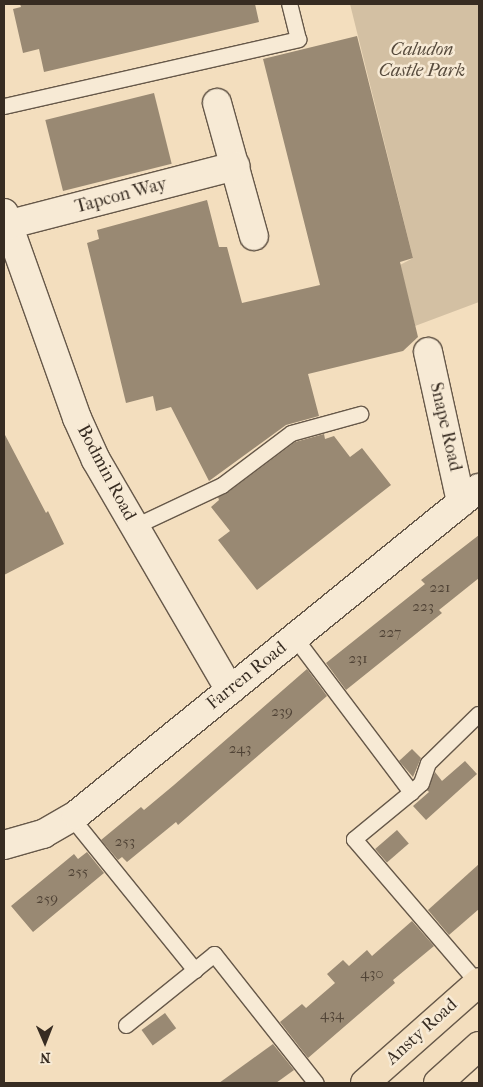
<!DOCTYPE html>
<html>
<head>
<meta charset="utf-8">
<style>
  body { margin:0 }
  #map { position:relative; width:483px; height:1087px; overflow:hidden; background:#f3debe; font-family:"IM FELL French Canon",serif }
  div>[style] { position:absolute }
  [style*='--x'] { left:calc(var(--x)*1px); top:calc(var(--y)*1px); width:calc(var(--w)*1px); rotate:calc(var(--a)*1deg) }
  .green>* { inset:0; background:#d3c0a3 }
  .building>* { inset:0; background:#998973; transform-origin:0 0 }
  .roads { filter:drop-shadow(1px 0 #665849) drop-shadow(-1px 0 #665849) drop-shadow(0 1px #665849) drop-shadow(0 -1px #665849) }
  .service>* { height:15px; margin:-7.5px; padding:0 7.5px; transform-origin:7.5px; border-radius:7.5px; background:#f7ead5 }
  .minor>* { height:28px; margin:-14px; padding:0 14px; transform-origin:14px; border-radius:14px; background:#f7ead5 }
  .trunk>* { height:28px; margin:-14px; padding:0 14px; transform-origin:14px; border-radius:14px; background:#f3debe }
  span { translate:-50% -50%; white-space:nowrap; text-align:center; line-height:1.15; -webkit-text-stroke:5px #f7ead5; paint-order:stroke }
  .number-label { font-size:15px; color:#504336 }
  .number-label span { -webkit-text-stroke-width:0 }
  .park-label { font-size:18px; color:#564a3c; font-style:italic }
  .street-label { font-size:18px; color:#372c22 }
  .frame { position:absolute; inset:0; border:5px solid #372c22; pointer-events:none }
  .north { position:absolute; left:20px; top:1017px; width:50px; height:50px; -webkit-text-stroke:4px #f7ead5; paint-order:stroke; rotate:179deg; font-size:14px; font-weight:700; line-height:20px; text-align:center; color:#372c22 }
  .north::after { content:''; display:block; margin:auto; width:18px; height:22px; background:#372c22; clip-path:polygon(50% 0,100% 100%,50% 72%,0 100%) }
</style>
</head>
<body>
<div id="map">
  <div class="green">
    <i style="clip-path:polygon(350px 4px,479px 4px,479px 302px,415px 326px,400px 265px,413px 258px)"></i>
  </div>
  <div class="building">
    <i style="clip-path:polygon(20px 4px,255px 4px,259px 22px,44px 72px,39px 49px,23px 53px,13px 9px,21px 7px)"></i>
    <i style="clip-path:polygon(357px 36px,413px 258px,400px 262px,418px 337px,403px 351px,308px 374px,319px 416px,286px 425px,209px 481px,171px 407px,156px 411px,153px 396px,126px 403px,87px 243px,99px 239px,97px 230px,207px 200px,219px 247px,227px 247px,242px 303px,320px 285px,263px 59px)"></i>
    <i style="left:154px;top:93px;width:73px;height:112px;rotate:76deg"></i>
    <i style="clip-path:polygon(4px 433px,46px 513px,48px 511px,64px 544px,4px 575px)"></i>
    <i style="clip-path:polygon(324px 434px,325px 439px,334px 436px,350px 457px,362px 448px,391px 485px,257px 590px,218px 540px,230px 531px,211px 507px,219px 500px,218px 497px,227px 493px,295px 442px)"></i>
    <i style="clip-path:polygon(479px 535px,479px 578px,439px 610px,442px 613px,346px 690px,326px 663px,425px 584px,421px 580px)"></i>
    <i style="clip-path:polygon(307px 669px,327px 696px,178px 825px,176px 822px,127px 862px,122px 857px,118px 860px,101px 840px,141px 807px,144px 810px,174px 785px)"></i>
    <i style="clip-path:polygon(412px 749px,421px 758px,413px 777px,399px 761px)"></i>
    <i style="clip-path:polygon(465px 761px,477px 774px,426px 820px,413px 806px,429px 792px,427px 790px,435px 772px,442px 781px)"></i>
    <i style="left:397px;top:830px;width:18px;height:29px;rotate:49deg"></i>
    <i style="clip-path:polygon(87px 852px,104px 873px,33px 932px,11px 906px,74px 854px,78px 859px)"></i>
    <i style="clip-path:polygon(479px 864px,479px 909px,449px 935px,428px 910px)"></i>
    <i style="clip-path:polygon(412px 921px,434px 946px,393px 980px,395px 983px,308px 1058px,280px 1022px,302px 1004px,306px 1008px,335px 983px,327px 974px,343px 960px,349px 966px,367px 950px,372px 956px)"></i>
    <i style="left:165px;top:1013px;width:19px;height:29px;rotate:54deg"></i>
    <i style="clip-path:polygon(273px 1044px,294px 1070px,276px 1083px,219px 1083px)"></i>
  </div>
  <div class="roads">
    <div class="service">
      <i style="--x:4;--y:106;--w:302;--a:-12.8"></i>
      <i style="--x:298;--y:39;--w:36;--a:-104"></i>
      <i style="--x:135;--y:526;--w:96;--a:-25.2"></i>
      <i style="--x:222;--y:485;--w:86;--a:-37"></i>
      <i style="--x:291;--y:433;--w:72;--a:-15.4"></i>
      <i style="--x:295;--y:638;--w:193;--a:53"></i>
      <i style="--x:411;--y:792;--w:13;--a:-42"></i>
      <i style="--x:421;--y:783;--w:21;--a:-71"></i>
      <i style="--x:428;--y:763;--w:70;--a:-44.4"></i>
      <i style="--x:411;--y:792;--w:74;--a:140.5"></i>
      <i style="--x:354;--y:839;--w:190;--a:49.3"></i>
      <i style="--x:71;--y:817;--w:197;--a:51"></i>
      <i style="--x:126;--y:1025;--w:113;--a:-38.9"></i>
      <i style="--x:214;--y:954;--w:164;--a:51.7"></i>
    </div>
    <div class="minor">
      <i style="--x:217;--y:103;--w:138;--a:74.5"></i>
      <i style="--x:4;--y:213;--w:218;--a:70.4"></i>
      <i style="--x:77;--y:418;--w:46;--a:65.7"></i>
      <i style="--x:96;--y:460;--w:266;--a:59.8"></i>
      <i style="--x:7;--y:225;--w:236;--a:-14.5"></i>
      <i style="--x:428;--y:352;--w:154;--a:77.6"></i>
      <i style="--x:4;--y:845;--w:41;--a:-15.8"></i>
      <i style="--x:43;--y:834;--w:38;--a:-30"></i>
      <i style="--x:76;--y:815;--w:519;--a:-39.06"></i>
    </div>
    <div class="trunk">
      <i style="--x:365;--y:1083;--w:152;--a:-41.5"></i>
      <i style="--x:438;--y:1083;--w:55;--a:-42.1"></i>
    </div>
  </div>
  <div class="number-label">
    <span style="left:440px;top:588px">221</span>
    <span style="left:423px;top:607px">223</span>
    <span style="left:390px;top:633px">227</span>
    <span style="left:358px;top:659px">231</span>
    <span style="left:282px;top:712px">239</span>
    <span style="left:240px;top:749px">243</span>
    <span style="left:125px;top:842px">253</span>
    <span style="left:78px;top:872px">255</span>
    <span style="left:47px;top:899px">259</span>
    <span style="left:372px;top:974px">430</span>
    <span style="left:332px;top:1015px">434</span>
  </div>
  <div class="park-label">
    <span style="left:422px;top:61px">Caludon<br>Castle Park</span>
  </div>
  <div class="street-label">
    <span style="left:121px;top:196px;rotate:-15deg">Tapcon Way</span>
    <span style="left:445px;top:427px;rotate:77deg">Snape Road</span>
    <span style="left:106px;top:473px;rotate:62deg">Bodmin Road</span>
    <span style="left:247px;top:676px;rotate:-39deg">Farren Road</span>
    <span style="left:422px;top:1032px;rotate:-42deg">Ansty Road</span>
  </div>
  <div class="frame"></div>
  <div class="north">N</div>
</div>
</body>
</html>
